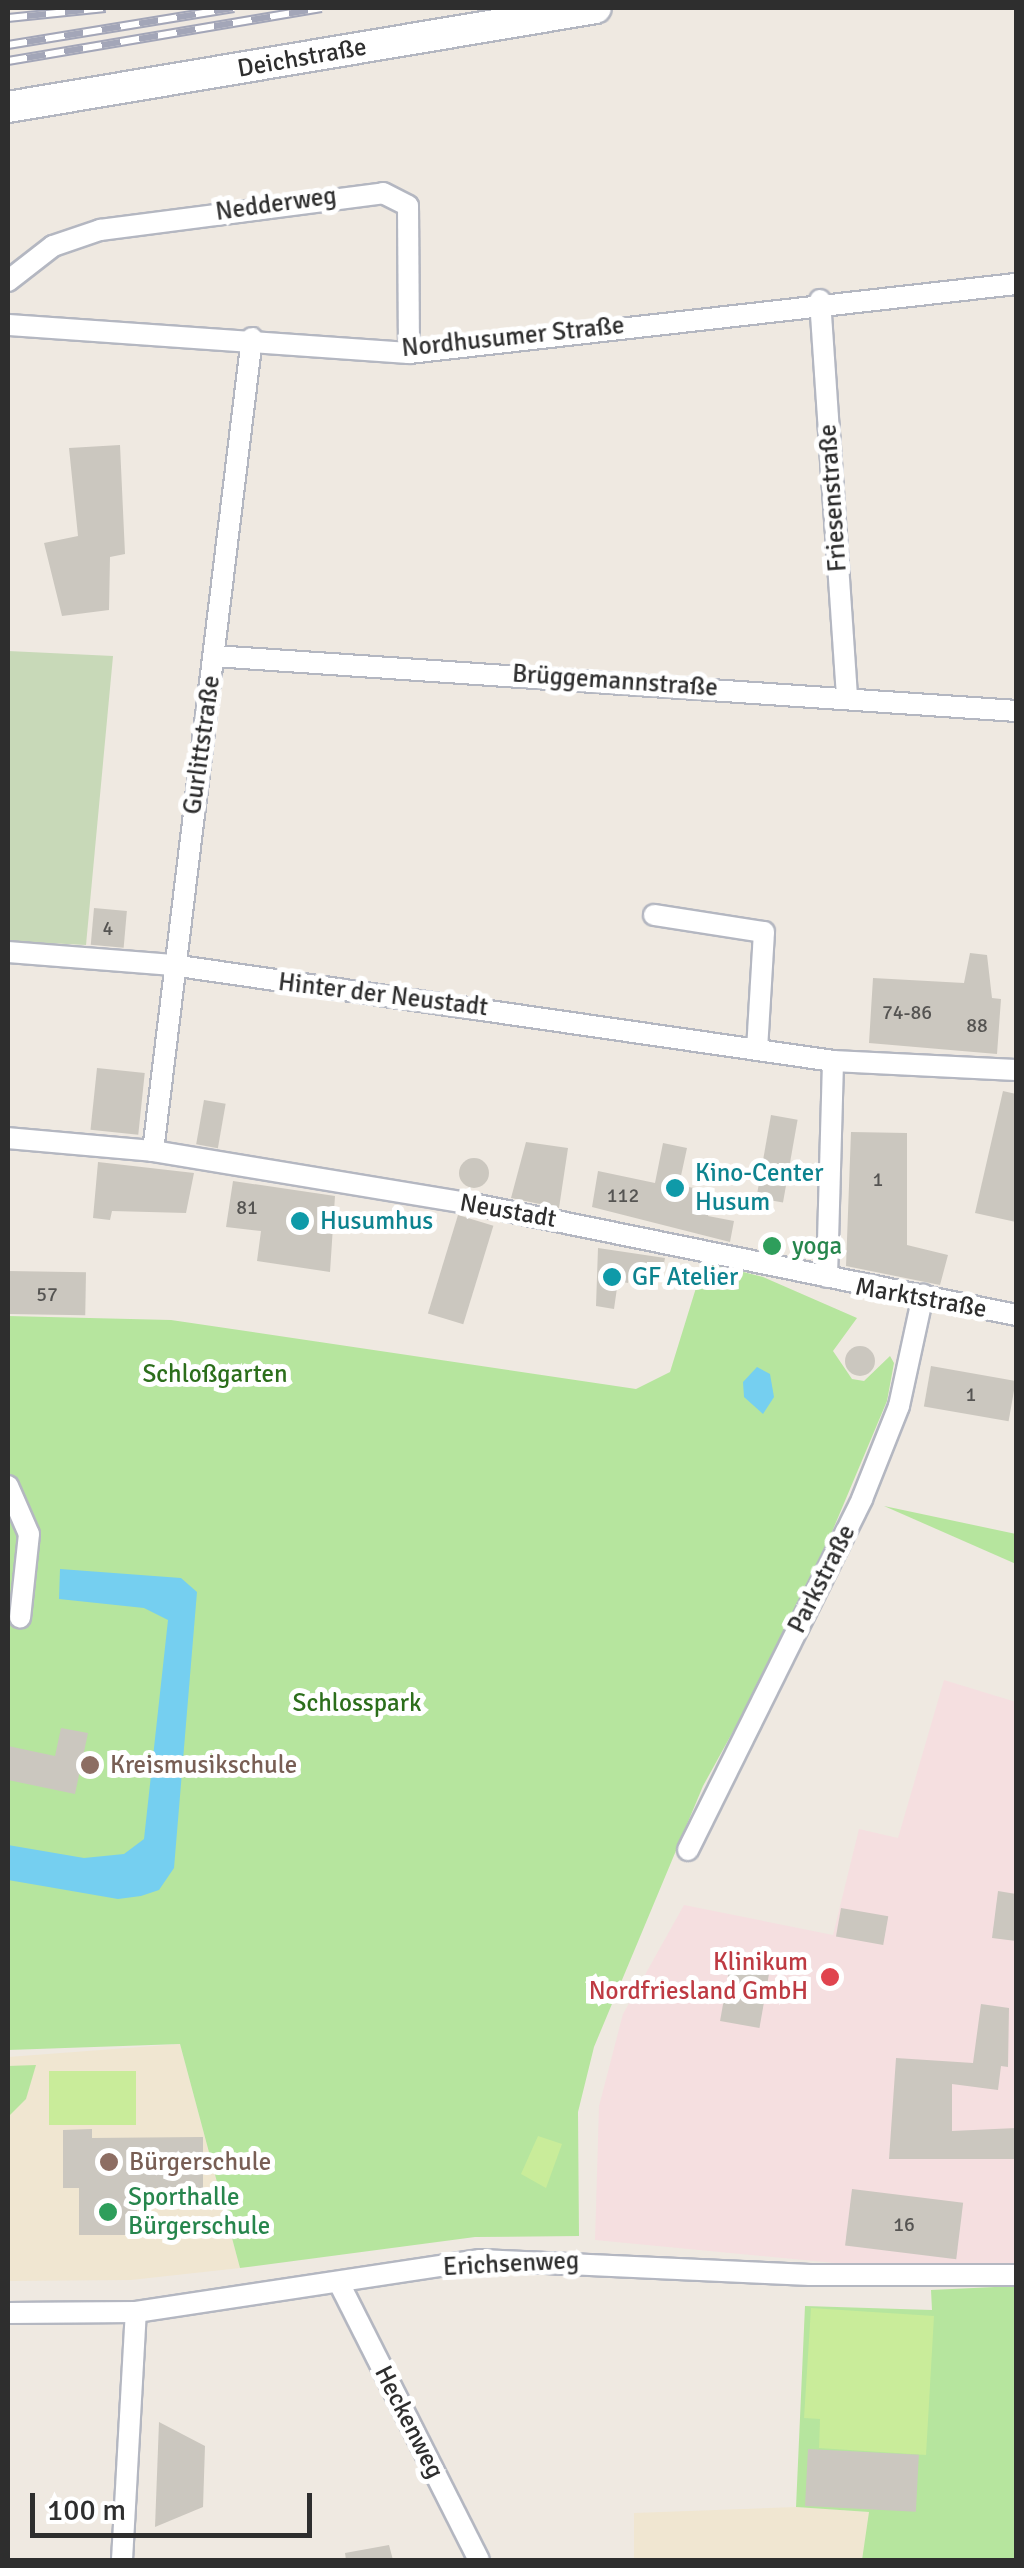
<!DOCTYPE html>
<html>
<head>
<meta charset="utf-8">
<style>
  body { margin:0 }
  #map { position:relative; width:1024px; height:2568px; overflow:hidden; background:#efe9e1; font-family:Signika,sans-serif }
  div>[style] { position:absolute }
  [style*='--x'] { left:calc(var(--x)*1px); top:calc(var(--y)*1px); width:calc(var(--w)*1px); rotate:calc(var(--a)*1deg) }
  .education>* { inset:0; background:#f0e6d1 }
  .medical>* { inset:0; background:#f5dfe0 }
  .green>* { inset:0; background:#b6e59e }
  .cemetery>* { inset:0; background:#c8d9b8 }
  .pitch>* { inset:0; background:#c9ec9a; transform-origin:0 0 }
  .water>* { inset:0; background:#75cff0 }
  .building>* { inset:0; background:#cbc7bf; transform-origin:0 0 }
  .round { border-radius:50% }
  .roads { filter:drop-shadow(2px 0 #b4b7c1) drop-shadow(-2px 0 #b4b7c1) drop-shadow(0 2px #b4b7c1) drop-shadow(0 -2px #b4b7c1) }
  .street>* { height:20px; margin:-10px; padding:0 10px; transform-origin:10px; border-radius:10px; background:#fff }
  .secondary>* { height:30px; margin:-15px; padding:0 15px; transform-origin:15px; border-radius:15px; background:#fff }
  .rail>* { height:10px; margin-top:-5px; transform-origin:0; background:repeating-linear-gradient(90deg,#fff 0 19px,#a3a6b8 0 38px); box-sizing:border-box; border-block:2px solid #a3a6b8 }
  .dots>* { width:28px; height:28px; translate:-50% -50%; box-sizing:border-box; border:5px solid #fff; border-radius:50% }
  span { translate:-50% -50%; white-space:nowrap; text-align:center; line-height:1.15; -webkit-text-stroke:10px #fff; paint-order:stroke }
  .number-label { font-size:20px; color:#555452 }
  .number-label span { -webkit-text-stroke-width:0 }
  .street-label { font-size:25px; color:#2e2e2e }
  .culture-label { font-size:25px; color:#0d838f }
  .left { translate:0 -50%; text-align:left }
  .leisure-label { font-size:25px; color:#27864d }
  .park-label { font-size:25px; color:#2c6e1b }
  .education-label { font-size:25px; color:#785e54 }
  .health-label { font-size:25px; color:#be3a42 }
  .right { translate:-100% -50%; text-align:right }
  .frame { position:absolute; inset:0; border:10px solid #2e2e2e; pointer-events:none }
  .scale { position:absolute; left:30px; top:2493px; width:282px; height:45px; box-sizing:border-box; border:5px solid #2e2e2e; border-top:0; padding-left:12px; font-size:30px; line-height:35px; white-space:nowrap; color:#2e2e2e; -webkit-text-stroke:8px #fff; paint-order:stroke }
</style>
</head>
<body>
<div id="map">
  <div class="education">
    <i style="clip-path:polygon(180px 2044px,240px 2268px,131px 2280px,8px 2281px,8px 2057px)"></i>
    <i style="clip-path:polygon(796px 2507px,870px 2512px,862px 2560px,634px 2560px,634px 2513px)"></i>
  </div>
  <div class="medical">
    <i style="clip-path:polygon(944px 1680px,1016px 1702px,1016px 2269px,845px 2264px,595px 2240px,599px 2106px,623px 2014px,684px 1905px,833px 1935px,859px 1829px,898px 1838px)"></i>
  </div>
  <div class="green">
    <i style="clip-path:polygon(704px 1262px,763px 1277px,857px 1318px,833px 1351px,852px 1379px,864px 1381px,890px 1356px,894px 1363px,887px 1401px,797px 1615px,703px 1786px,594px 2047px,578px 2112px,579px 2236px,475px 2237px,240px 2268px,180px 2044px,8px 2050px,8px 1316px,171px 1320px,636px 1389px,670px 1372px)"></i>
    <i style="clip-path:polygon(884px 1506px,1016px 1534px,1016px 1564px)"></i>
    <i style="clip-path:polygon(36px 2065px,26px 2099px,8px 2117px,8px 2066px)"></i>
    <i style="clip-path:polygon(1016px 2286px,1016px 2560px,862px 2560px,869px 2512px,796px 2507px,805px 2306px,932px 2310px,931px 2290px)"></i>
  </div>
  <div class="cemetery">
    <i style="clip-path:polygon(8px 651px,113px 656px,86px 945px,8px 941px)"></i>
  </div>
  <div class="pitch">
    <i style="left:136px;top:2071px;width:54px;height:87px;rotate:90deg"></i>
    <i style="clip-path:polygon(538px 2136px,562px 2144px,546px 2188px,521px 2174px)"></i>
    <i style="clip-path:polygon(811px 2308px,934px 2316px,926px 2455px,819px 2448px,820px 2419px,804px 2418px)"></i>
  </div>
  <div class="water">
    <i style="clip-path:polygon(757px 1367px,770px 1374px,774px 1397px,763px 1414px,744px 1397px,743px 1382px)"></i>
    <i style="clip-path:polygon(60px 1569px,181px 1578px,197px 1592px,174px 1868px,159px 1890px,141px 1896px,118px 1899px,8px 1880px,8px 1845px,84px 1858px,124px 1854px,144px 1839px,168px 1620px,144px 1608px,59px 1599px)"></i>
  </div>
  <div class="building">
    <i style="clip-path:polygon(120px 445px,125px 554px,110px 557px,109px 610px,62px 616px,44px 543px,78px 536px,69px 448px)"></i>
    <i style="left:94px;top:908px;width:33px;height:37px;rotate:5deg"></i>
    <i style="clip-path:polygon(970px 953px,987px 955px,992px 998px,1001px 999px,997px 1054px,869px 1043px,873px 978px,964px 983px)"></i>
    <i style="left:97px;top:1068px;width:48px;height:62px;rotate:6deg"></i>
    <i style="clip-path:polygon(1003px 1091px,1016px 1094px,1016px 1222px,975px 1213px)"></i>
    <i style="left:204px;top:1100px;width:22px;height:45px;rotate:10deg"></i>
    <i style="left:771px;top:1115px;width:27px;height:84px;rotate:10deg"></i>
    <i style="clip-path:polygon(851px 1132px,907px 1133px,907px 1245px,948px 1255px,940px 1285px,846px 1266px)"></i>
    <i style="clip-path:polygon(526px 1142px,568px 1148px,559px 1208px,511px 1198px)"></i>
    <i style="clip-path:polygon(663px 1143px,687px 1148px,679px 1185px,713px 1192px,708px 1216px,734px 1221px,730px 1242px,592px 1207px,598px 1171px,655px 1183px)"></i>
    <i class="round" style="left:459px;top:1158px;width:30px;height:30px"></i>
    <i style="clip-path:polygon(98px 1162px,194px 1173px,186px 1213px,112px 1211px,110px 1220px,93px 1218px)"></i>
    <i style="clip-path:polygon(233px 1181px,335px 1196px,330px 1272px,257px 1261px,261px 1231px,226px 1227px)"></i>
    <i style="left:458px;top:1215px;width:37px;height:103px;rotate:17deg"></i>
    <i style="clip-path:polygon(598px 1248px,665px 1258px,661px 1280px,629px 1275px,628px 1283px,618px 1281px,614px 1309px,596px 1306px)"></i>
    <i style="left:8px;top:1271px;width:78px;height:43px;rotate:1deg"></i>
    <i class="round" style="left:845px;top:1346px;width:30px;height:30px"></i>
    <i style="left:931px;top:1366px;width:86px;height:41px;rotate:10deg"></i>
    <i style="clip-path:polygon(61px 1728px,88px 1733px,75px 1794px,8px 1780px,8px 1746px,55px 1756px)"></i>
    <i style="clip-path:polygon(998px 1891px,1016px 1894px,1016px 1941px,992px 1938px)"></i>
    <i style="left:841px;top:1908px;width:48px;height:29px;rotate:10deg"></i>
    <i style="left:731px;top:1959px;width:40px;height:63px;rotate:10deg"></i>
    <i style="clip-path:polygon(981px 2004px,1009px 2008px,1008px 2067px,1001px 2066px,998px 2090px,952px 2084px,952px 2131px,1016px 2128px,1016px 2159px,889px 2159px,896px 2058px,973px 2063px)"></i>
    <i style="clip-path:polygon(92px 2129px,92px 2138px,203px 2137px,203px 2188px,137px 2188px,137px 2235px,79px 2235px,79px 2188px,63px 2188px,63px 2130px)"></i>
    <i style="left:852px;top:2189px;width:112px;height:57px;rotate:7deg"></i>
    <i style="clip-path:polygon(159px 2422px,205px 2446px,203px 2507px,155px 2527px)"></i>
    <i style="left:808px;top:2449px;width:111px;height:57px;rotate:3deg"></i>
    <i style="clip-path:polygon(389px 2545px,393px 2560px,346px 2560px,345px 2553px)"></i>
  </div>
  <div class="roads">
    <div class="street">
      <i style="--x:8;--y:281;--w:57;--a:-37.9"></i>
      <i style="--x:53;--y:246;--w:50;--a:-18.8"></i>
      <i style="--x:100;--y:230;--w:285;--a:-7.4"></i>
      <i style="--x:383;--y:193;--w:28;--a:27"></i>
      <i style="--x:408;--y:206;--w:147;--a:89.6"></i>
      <i style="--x:820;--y:300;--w:397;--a:86.1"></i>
      <i style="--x:8;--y:325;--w:402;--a:4"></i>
      <i style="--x:409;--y:353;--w:611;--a:-6.49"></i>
      <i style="--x:214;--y:656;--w:804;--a:3.92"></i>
      <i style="--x:654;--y:915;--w:111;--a:8.8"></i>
      <i style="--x:764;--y:932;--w:117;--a:93.4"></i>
      <i style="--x:8;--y:952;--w:165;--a:4.5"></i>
      <i style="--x:172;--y:965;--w:668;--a:8.26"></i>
      <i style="--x:833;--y:1061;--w:183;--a:2.8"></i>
      <i style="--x:8;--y:1138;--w:146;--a:5.1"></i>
      <i style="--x:153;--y:1151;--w:324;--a:9.4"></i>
      <i style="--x:473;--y:1204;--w:554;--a:11.55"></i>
      <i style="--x:153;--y:1151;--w:819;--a:-83.06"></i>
      <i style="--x:827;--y:1277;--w:216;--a:-88.4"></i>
      <i style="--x:8;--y:1486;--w:52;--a:66.4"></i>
      <i style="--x:29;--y:1534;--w:84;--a:96.1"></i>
      <i style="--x:688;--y:1850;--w:392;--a:-63.6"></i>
      <i style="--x:862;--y:1499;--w:100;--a:-68.3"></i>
      <i style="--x:899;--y:1406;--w:114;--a:-77.8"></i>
      <i style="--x:339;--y:2283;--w:310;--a:63.2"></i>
      <i style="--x:8;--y:2313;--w:128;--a:-0.4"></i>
      <i style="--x:136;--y:2312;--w:348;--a:-8.6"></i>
      <i style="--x:480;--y:2260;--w:330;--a:2.6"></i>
      <i style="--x:810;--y:2275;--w:206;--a:0"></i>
      <i style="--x:122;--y:2560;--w:248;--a:-86.8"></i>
    </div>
    <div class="secondary">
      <i style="--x:8;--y:107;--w:596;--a:-9.56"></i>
    </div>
  </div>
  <div class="rail">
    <i style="--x:8;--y:18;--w:98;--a:-5.9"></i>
    <i style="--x:8;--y:45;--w:229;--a:-9.3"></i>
    <i style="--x:8;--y:61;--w:318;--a:-9.6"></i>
  </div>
  <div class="dots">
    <i style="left:675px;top:1188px;background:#0f9aa8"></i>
    <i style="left:300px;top:1221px;background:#0f9aa8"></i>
    <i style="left:772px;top:1246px;background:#2e9e5b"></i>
    <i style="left:612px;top:1277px;background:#0f9aa8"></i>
    <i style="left:90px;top:1765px;background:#8d6e63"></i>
    <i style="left:830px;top:1977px;background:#e0444e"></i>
    <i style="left:109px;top:2162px;background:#8d6e63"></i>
    <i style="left:108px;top:2212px;background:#2e9e5b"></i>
  </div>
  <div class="number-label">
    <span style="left:108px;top:928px">4</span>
    <span style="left:907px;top:1012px">74-86</span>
    <span style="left:977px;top:1025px">88</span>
    <span style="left:878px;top:1179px">1</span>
    <span style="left:623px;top:1195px">112</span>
    <span style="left:247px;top:1207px">81</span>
    <span style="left:47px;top:1294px">57</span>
    <span style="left:971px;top:1394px">1</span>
    <span style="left:904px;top:2224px">16</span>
  </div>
  <div class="street-label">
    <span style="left:302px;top:58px;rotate:-10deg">Deichstraße</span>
    <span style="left:276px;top:204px;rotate:-8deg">Nedderweg</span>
    <span style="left:513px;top:337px;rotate:-6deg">Nordhusumer Straße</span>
    <span style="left:833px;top:498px;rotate:-94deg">Friesenstraße</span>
    <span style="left:615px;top:681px;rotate:4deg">Brüggemannstraße</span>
    <span style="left:202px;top:745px;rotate:-82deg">Gurlittstraße</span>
    <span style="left:383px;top:995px;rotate:7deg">Hinter der Neustadt</span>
    <span style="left:508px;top:1211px;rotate:10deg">Neustadt</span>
    <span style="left:921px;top:1298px;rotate:10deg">Marktstraße</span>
    <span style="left:822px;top:1579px;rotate:-63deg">Parkstraße</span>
    <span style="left:511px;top:2264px;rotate:-3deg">Erichsenweg</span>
    <span style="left:409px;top:2422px;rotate:63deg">Heckenweg</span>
  </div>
  <div class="culture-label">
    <span class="left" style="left:695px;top:1188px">Kino-Center<br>Husum</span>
    <span class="left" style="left:320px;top:1221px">Husumhus</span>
    <span class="left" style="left:632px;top:1277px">GF Atelier</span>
  </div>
  <div class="leisure-label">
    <span class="left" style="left:792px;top:1246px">yoga</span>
    <span class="left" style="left:128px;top:2212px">Sporthalle<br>Bürgerschule</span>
  </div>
  <div class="park-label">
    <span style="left:215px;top:1374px">Schloßgarten</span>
    <span style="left:357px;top:1703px">Schlosspark</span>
  </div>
  <div class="education-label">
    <span class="left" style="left:110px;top:1765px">Kreismusikschule</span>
    <span class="left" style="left:129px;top:2162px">Bürgerschule</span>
  </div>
  <div class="health-label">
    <span class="right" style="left:808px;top:1977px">Klinikum<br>Nordfriesland GmbH</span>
  </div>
  <div class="frame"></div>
  <div class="scale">100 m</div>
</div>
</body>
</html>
